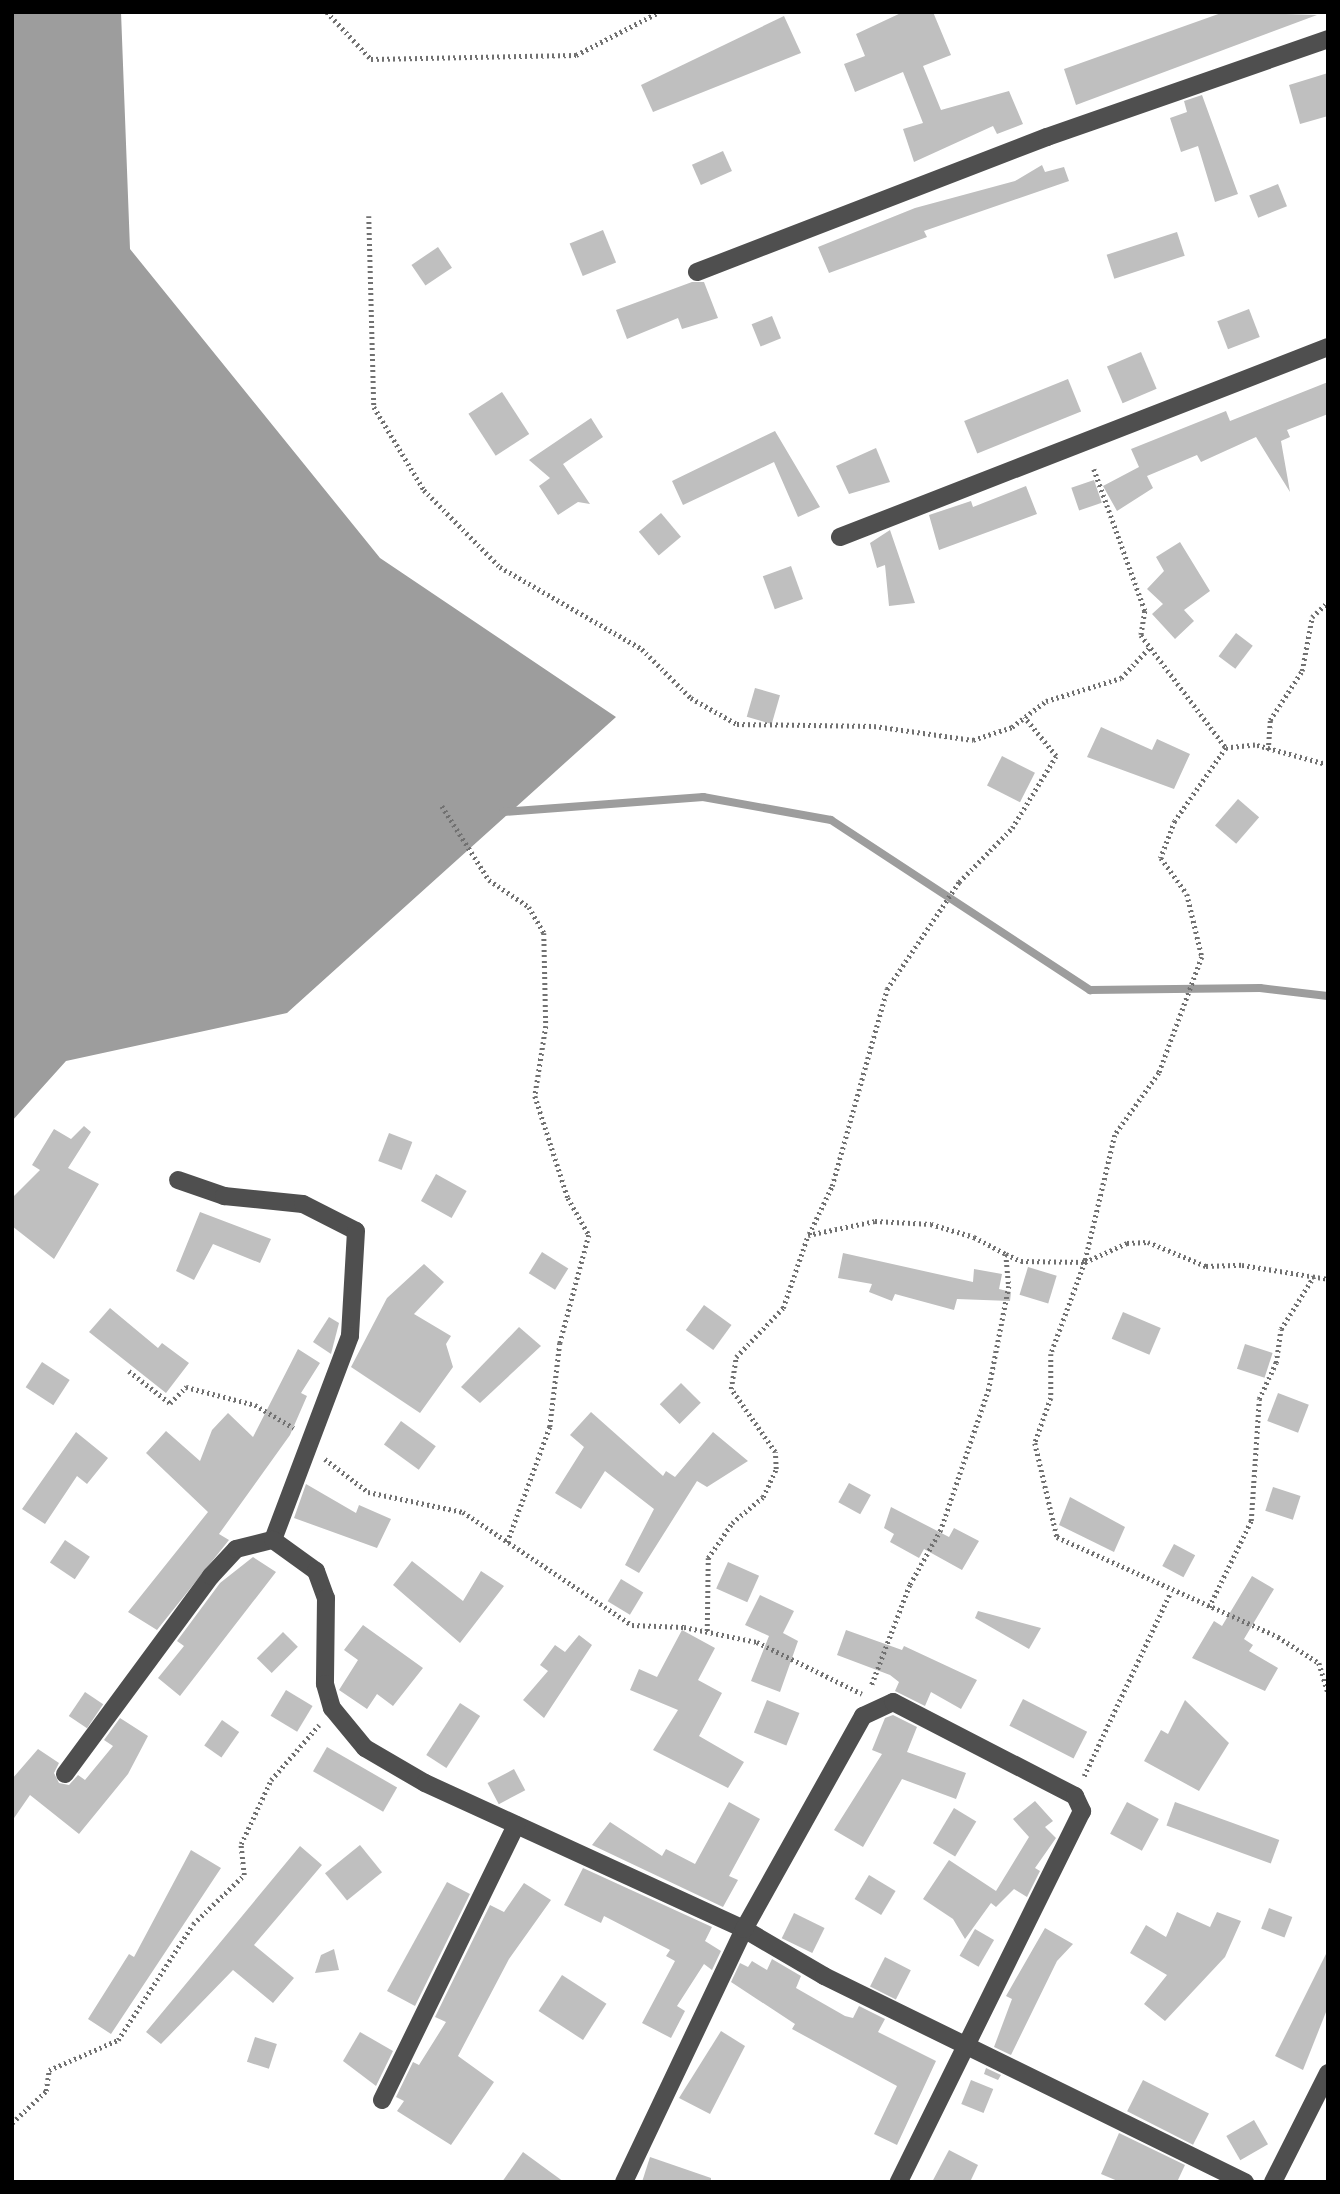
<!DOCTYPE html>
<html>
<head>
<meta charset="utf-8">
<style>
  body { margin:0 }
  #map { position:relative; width:1340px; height:2194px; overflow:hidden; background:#fff; font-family:Montserrat,sans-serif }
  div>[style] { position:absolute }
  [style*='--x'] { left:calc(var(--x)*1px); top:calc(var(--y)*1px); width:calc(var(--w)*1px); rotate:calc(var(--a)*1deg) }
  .water>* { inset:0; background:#9d9d9d }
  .stream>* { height:8px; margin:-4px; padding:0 4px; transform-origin:4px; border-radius:4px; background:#9d9d9d }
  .building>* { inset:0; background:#bfbfbf; transform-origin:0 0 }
  .path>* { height:4.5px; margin-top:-2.25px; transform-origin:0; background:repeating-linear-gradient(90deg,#717171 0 2px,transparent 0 5.5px) }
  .minor>* { height:18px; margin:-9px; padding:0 9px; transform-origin:9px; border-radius:9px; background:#4f4f4f }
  span { translate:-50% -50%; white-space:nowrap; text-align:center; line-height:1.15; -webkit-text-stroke:5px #fff; paint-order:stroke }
  .frame { position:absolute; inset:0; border:14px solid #000; pointer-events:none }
</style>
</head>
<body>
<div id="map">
  <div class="water">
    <i style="clip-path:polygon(12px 12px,121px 12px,130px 249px,380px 558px,616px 717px,287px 1013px,66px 1061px,12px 1121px)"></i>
  </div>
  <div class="stream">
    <i style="--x:503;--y:812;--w:201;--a:-4.3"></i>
    <i style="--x:703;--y:797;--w:130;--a:10.2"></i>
    <i style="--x:831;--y:820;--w:310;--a:33.3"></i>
    <i style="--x:1090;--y:990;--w:170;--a:-0.7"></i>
    <i style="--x:1260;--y:988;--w:68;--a:6.7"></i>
  </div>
  <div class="building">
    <i style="clip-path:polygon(903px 12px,933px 12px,951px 55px,923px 66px,941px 110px,1009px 91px,1023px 124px,997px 134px,993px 126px,914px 162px,903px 129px,923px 123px,903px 72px,855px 92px,844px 64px,865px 56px,856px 34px)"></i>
    <i style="clip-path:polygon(1224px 12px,1317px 15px,1076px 105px,1064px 69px)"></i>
    <i style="clip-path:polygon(784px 16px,801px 53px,653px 112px,641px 85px)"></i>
    <i style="clip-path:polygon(1328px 73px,1328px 116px,1300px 124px,1289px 85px)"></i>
    <i style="clip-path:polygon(1202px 95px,1238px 194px,1215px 202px,1198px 146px,1181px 152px,1170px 118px,1187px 112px,1184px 101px)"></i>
    <i style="left:723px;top:151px;width:22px;height:34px;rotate:66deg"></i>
    <i style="clip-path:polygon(1042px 165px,1045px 172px,1064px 167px,1069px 181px,924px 231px,927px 237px,829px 273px,818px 247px,915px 208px,1015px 181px)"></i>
    <i style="left:1278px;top:184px;width:24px;height:31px;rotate:68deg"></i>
    <i style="left:603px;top:230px;width:35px;height:36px;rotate:68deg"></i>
    <i style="left:1177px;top:232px;width:25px;height:74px;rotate:72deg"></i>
    <i style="left:438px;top:247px;width:25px;height:32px;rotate:56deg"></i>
    <i style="clip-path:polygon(692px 282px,704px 282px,718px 318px,682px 329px,678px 318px,627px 339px,616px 310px)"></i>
    <i style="left:1249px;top:309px;width:30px;height:34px;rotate:69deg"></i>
    <i style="left:772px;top:316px;width:24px;height:22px;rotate:68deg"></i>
    <i style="left:1141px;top:352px;width:40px;height:37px;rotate:67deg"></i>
    <i style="left:1068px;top:379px;width:35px;height:112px;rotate:68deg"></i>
    <i style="clip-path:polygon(1328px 382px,1328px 414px,1287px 430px,1290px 437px,1281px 441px,1290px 492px,1256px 437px,1201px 462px,1197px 455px,1147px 476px,1153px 488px,1117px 511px,1103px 486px,1139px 467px,1131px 449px,1226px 411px,1230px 421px)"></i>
    <i style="left:502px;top:392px;width:50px;height:40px;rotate:57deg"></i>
    <i style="clip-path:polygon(591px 418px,603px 437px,563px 464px,590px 504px,578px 502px,558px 515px,539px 486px,550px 478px,529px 460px)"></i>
    <i style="clip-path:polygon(775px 431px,820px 507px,798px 517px,774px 462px,683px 505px,672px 481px)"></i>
    <i style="clip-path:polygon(876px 448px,890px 482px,849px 494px,836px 466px)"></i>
    <i style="left:1094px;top:480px;width:24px;height:24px;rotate:71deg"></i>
    <i style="clip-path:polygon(1026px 486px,1037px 514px,939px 550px,929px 515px,971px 501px,973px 507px)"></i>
    <i style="left:661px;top:513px;width:31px;height:29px;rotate:50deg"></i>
    <i style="clip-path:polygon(890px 530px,915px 603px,889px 606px,885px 565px,877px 568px,870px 543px)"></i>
    <i style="clip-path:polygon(1180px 542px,1210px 591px,1184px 610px,1194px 621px,1175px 639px,1152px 614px,1163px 604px,1147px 589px,1164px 571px,1156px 557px)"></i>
    <i style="left:791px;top:566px;width:35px;height:30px;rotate:70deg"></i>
    <i style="left:1236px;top:633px;width:21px;height:29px;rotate:37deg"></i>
    <i style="left:755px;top:688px;width:26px;height:30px;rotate:16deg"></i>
    <i style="clip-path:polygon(1101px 727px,1152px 750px,1157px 739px,1190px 754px,1174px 789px,1087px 757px)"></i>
    <i style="left:1002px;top:756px;width:37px;height:33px;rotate:27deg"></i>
    <i style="left:1238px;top:799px;width:28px;height:35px;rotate:41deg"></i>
    <i style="clip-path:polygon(84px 1126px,91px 1132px,68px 1168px,99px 1184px,54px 1259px,12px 1226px,12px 1198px,40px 1170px,32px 1165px,54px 1129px,71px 1139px)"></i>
    <i style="left:389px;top:1133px;width:25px;height:30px;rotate:21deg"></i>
    <i style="left:436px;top:1174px;width:35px;height:31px;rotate:29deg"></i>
    <i style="clip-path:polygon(200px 1212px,271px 1239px,260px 1263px,213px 1244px,194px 1280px,176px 1271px)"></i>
    <i style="left:542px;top:1252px;width:31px;height:25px;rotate:32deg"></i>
    <i style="clip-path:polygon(843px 1253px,973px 1282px,974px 1269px,1002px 1274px,999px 1289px,1011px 1292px,1010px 1301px,957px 1299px,954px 1310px,895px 1294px,892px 1301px,869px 1292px,872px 1284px,838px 1278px)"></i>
    <i style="clip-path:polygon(424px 1264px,444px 1282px,414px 1314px,451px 1336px,446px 1344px,453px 1367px,420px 1413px,351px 1367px,387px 1298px)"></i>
    <i style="left:1028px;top:1267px;width:30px;height:29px;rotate:17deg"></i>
    <i style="left:704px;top:1305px;width:34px;height:31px;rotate:36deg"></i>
    <i style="clip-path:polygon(110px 1308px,158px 1348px,162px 1343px,189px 1363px,166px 1393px,89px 1332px)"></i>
    <i style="left:1123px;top:1312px;width:41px;height:29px;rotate:23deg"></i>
    <i style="clip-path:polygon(329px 1317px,339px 1323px,331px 1354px,313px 1342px)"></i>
    <i style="clip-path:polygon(519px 1327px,541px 1346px,480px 1403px,461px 1387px)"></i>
    <i style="left:1245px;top:1344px;width:29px;height:26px;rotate:18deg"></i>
    <i style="clip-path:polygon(298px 1349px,320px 1363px,301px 1393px,307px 1396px,290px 1435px,219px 1534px,229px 1540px,157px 1630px,128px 1612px,208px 1512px,146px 1453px,166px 1431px,200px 1461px,212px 1430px,228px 1413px,253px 1437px)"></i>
    <i style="left:42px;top:1362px;width:33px;height:30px;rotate:33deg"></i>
    <i style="left:681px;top:1383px;width:28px;height:30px;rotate:45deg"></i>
    <i style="left:1278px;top:1393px;width:33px;height:30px;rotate:21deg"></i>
    <i style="clip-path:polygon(591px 1412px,663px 1476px,666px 1471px,675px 1477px,713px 1432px,748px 1461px,707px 1487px,697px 1481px,639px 1573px,625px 1565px,654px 1509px,605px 1471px,581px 1509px,555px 1493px,584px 1447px,570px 1435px)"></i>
    <i style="left:401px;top:1421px;width:43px;height:29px;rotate:36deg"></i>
    <i style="clip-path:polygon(76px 1432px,108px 1458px,87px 1484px,77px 1476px,45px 1524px,22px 1509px)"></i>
    <i style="left:849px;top:1483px;width:25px;height:22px;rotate:29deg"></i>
    <i style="clip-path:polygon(306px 1484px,356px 1513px,359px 1505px,391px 1519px,377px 1548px,294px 1518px)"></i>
    <i style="left:1273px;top:1487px;width:29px;height:25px;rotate:18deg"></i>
    <i style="clip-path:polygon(1070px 1497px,1125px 1527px,1114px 1552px,1059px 1525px)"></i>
    <i style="clip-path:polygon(891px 1507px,949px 1537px,954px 1528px,979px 1541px,962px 1570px,924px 1549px,919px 1558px,890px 1542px,894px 1534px,884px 1528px)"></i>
    <i style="left:65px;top:1540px;width:30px;height:27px;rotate:34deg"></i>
    <i style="left:1174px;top:1544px;width:24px;height:25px;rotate:28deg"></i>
    <i style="clip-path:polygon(253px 1557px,276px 1572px,180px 1696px,158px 1678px,184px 1646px,177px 1641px,220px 1583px)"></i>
    <i style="clip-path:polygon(412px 1561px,463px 1601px,481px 1571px,504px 1586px,460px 1643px,393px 1585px)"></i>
    <i style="left:728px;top:1562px;width:34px;height:29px;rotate:24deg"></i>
    <i style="clip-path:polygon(1252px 1576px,1274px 1589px,1244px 1639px,1253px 1645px,1249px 1651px,1278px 1668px,1265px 1691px,1192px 1658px,1214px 1621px,1222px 1626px)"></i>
    <i style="left:621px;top:1579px;width:26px;height:26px;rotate:31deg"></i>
    <i style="clip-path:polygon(760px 1595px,794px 1611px,783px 1633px,798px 1641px,780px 1692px,751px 1681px,769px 1636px,745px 1625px)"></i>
    <i style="clip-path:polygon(978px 1611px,1041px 1628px,1029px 1649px,975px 1618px)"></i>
    <i style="clip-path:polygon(363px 1625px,423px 1668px,393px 1706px,377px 1694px,367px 1709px,339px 1690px,358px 1660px,344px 1650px)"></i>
    <i style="clip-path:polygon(682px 1630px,715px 1648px,698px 1680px,722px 1693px,699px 1736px,744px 1762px,728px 1788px,653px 1750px,678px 1710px,630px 1690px,639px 1669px,657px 1677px)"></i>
    <i style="clip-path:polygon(846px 1630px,902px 1650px,904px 1646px,977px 1680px,961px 1709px,931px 1692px,925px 1706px,895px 1691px,899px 1682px,890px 1675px,837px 1655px)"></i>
    <i style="left:283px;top:1632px;width:21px;height:37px;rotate:45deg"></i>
    <i style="clip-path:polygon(579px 1635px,592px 1645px,544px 1718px,523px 1700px,548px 1671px,540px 1665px,555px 1645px,565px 1652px)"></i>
    <i style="left:286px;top:1690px;width:31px;height:30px;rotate:31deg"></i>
    <i style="left:85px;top:1692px;width:22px;height:29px;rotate:34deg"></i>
    <i style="left:1023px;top:1699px;width:72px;height:30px;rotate:27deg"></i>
    <i style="left:767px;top:1700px;width:35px;height:35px;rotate:22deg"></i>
    <i style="clip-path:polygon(1185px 1700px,1229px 1743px,1199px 1791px,1144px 1761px,1161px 1730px,1168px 1734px)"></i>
    <i style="left:460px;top:1703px;width:24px;height:62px;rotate:33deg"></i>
    <i style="clip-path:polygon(893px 1715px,917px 1727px,907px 1752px,966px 1773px,956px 1799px,902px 1779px,863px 1847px,834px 1830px,882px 1754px,872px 1750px,885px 1718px)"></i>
    <i style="clip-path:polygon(120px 1718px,148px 1736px,128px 1774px,79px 1834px,30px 1795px,12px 1821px,12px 1779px,38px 1749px,59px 1763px,54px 1773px,59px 1783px,69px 1785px,78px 1775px,85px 1780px,113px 1746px,104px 1740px)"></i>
    <i style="left:222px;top:1720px;width:21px;height:31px;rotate:35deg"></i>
    <i style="left:327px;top:1747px;width:81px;height:28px;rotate:30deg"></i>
    <i style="left:514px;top:1769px;width:24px;height:30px;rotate:62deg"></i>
    <i style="clip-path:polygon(1035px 1801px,1053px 1821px,1045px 1827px,1056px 1838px,1035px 1868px,1040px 1871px,1027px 1897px,1014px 1889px,996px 1907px,991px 1903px,965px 1939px,953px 1919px,923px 1899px,949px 1860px,996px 1891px,1029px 1837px,1013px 1819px)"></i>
    <i style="clip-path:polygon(729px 1802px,760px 1819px,729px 1876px,738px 1880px,723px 1907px,592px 1845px,610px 1822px,662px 1856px,666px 1849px,695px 1864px)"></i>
    <i style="left:1127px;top:1802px;width:36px;height:36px;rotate:28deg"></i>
    <i style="left:1175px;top:1802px;width:111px;height:25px;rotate:20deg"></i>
    <i style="left:954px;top:1808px;width:26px;height:41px;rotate:31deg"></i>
    <i style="left:360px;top:1845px;width:35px;height:45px;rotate:51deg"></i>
    <i style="clip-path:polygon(300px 1846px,322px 1865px,254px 1945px,294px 1978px,273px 2003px,233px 1970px,161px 2044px,146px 2032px)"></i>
    <i style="clip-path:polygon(191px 1850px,221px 1868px,111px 2034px,88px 2019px,129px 1954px,134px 1957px)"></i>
    <i style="clip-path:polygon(583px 1868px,712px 1927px,705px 1941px,721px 1951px,712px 1970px,704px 1964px,677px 2006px,685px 2011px,671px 2038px,642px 2023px,675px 1961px,666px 1956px,670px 1950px,604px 1916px,601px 1923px,564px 1905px)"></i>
    <i style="left:869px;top:1875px;width:31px;height:28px;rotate:31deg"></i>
    <i style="clip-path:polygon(447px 1882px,470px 1894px,415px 2006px,387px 1991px)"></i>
    <i style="clip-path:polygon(524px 1883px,551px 1900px,509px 1959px,458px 2056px,494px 2082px,451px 2145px,397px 2111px,404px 2101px,396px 2097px,413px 2062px,419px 2065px,446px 2022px,435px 2017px,490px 1905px,504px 1912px)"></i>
    <i style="left:1269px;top:1908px;width:25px;height:22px;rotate:21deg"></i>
    <i style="clip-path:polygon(1177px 1912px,1210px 1927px,1217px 1912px,1241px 1921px,1225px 1957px,1165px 2021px,1144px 2004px,1167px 1975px,1130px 1953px,1146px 1925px,1166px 1937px)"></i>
    <i style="left:794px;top:1913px;width:34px;height:28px;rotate:26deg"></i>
    <i style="clip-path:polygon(1045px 1928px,1073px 1944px,1057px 1961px,1011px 2055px,994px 2047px,1012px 1999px,1006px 1996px)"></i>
    <i style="left:975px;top:1929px;width:22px;height:31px;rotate:30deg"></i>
    <i style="clip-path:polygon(334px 1949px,339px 1970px,315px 1973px,321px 1955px)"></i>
    <i style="clip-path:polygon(1328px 1950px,1328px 2007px,1303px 2070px,1275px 2056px)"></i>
    <i style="left:885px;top:1957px;width:29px;height:33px;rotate:27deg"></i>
    <i style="clip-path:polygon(772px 1959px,801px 1976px,796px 1988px,845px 2016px,853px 2018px,859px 2006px,885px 2019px,878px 2032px,936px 2061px,897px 2145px,874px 2134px,897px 2086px,792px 2029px,795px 2024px,731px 1982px,740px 1963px,748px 1967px,752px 1961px,767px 1970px)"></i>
    <i style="left:562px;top:1975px;width:53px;height:43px;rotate:33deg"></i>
    <i style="clip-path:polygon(721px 2031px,745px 2046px,710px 2114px,679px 2098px)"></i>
    <i style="clip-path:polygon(360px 2032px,393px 2051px,376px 2086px,343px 2061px)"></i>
    <i style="left:255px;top:2037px;width:23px;height:26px;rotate:18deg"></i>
    <i style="clip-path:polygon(986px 2068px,1001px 2075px,998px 2080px,984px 2074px)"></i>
    <i style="left:971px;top:2080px;width:24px;height:26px;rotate:22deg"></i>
    <i style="left:1143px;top:2080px;width:74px;height:35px;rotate:27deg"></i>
    <i style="left:1254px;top:2120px;width:28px;height:32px;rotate:60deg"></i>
    <i style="clip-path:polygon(1119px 2133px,1185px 2165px,1177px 2182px,1120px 2182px,1101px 2174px)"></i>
    <i style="clip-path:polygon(949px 2150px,978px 2165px,970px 2182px,932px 2182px)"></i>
    <i style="clip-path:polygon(523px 2152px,564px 2182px,502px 2182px)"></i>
    <i style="clip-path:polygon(650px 2157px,711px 2178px,711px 2182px,642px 2182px)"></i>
  </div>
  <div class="path">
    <i style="--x:327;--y:12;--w:64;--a:46.9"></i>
    <i style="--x:371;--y:59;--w:205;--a:-1.1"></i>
    <i style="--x:576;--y:55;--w:93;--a:-27.4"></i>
    <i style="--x:369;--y:216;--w:191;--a:88.5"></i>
    <i style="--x:374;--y:407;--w:97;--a:58.9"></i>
    <i style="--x:424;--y:490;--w:108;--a:45.4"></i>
    <i style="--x:500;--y:567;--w:164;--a:30"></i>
    <i style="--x:642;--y:649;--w:69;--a:45"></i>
    <i style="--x:691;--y:698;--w:53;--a:29.5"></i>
    <i style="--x:737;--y:724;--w:137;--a:0.8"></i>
    <i style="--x:874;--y:726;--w:100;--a:8"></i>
    <i style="--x:973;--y:740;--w:41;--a:-18.4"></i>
    <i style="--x:1012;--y:727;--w:43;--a:-37.4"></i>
    <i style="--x:1046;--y:701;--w:78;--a:-17"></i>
    <i style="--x:1121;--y:678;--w:41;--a:-47"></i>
    <i style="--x:1094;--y:469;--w:151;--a:70.2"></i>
    <i style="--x:1145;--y:611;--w:24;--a:99"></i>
    <i style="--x:1141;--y:635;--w:141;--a:53"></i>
    <i style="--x:1268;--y:750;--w:30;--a:-86"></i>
    <i style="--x:1270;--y:720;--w:59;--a:-56.9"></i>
    <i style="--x:1302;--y:671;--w:55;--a:-79.5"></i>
    <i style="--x:1312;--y:617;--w:22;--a:-43"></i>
    <i style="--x:1328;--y:765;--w:76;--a:-164.7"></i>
    <i style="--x:1255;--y:745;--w:29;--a:174"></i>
    <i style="--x:1226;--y:748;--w:89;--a:124.9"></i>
    <i style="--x:1175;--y:821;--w:40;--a:111"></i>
    <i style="--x:1161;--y:858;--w:44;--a:54.2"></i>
    <i style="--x:1187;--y:894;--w:65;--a:76.6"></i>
    <i style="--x:1202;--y:957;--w:124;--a:110.3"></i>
    <i style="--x:1159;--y:1073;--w:76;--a:125.4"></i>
    <i style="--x:1115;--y:1135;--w:130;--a:103.3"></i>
    <i style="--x:1085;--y:1262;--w:98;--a:110.3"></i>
    <i style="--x:1051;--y:1354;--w:44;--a:90"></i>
    <i style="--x:1051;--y:1398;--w:48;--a:109.6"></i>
    <i style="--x:1035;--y:1443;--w:97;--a:76.8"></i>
    <i style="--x:1057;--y:1537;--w:243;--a:24.3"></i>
    <i style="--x:1278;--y:1637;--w:49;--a:32.4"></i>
    <i style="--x:1319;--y:1663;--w:31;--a:73"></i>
    <i style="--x:442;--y:806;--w:88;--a:57.6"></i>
    <i style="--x:489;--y:880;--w:48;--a:34"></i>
    <i style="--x:529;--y:907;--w:30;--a:60"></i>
    <i style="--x:544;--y:933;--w:93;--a:88.8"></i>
    <i style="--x:546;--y:1026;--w:71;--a:98.9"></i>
    <i style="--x:535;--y:1096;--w:107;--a:72.1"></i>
    <i style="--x:568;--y:1198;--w:43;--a:60.4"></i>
    <i style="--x:589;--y:1235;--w:112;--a:105"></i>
    <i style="--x:560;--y:1343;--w:85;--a:96.8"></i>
    <i style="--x:550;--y:1427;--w:125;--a:110.2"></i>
    <i style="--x:809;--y:1234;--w:53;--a:-64.4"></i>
    <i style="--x:832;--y:1186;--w:205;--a:-74.4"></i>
    <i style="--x:887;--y:989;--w:129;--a:-56.1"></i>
    <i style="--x:959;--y:882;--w:76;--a:-45.5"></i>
    <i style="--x:1012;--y:828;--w:84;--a:-58.6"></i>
    <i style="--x:1056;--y:756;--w:50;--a:-129.4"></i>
    <i style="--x:1006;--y:1254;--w:17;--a:25"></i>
    <i style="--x:1021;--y:1261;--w:64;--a:0.9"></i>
    <i style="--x:1085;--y:1262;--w:46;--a:-24.3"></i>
    <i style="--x:1127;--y:1243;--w:21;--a:-3"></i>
    <i style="--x:1148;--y:1242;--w:63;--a:22.5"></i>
    <i style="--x:1206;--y:1266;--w:36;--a:-2"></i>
    <i style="--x:1242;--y:1265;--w:87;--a:9.2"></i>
    <i style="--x:129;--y:1371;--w:52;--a:38"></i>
    <i style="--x:170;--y:1403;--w:23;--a:-45"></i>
    <i style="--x:186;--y:1387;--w:71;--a:14.6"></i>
    <i style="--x:255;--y:1405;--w:45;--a:30.5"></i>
    <i style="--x:325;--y:1459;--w:54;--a:37.5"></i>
    <i style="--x:368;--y:1492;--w:97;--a:11.9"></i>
    <i style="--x:463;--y:1512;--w:203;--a:33.8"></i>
    <i style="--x:632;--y:1625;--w:52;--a:2.2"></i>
    <i style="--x:684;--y:1627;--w:75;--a:11.6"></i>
    <i style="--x:757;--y:1642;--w:117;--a:26.3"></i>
    <i style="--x:1209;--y:1607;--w:96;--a:-64"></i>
    <i style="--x:1251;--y:1521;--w:122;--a:-86.2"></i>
    <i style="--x:1259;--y:1399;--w:40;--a:-65"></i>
    <i style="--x:1276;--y:1363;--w:34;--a:-82"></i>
    <i style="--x:1281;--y:1329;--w:62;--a:-58.1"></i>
    <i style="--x:707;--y:1631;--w:73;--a:-89.2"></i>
    <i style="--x:708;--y:1558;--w:42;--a:-55.6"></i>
    <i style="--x:732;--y:1523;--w:40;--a:-40"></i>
    <i style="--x:763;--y:1497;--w:31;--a:-65"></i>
    <i style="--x:776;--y:1469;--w:17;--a:-93"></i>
    <i style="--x:775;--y:1452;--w:77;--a:-124.9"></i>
    <i style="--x:731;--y:1389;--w:32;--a:-81"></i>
    <i style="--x:736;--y:1357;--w:68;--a:-46.2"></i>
    <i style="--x:783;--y:1308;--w:77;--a:-71.1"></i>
    <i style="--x:808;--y:1235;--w:68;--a:-11.8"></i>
    <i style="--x:875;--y:1221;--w:56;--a:3.1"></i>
    <i style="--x:931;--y:1224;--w:45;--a:16.8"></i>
    <i style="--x:974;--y:1237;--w:36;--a:28"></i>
    <i style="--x:1006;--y:1254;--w:32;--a:85"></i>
    <i style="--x:1009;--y:1286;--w:105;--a:101"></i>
    <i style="--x:989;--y:1389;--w:149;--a:108.8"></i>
    <i style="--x:941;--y:1530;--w:63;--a:119.4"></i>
    <i style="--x:910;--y:1585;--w:109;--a:110.9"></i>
    <i style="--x:1084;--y:1776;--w:202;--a:-64.8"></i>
    <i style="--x:12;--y:2123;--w:47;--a:-43.3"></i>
    <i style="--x:46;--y:2091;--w:21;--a:-82"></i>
    <i style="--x:49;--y:2070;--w:75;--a:-23.5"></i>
    <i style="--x:118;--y:2040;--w:138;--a:-57.1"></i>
    <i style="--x:193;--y:1924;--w:71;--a:-43.9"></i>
    <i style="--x:244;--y:1875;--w:31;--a:-96"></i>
    <i style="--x:241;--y:1844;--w:71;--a:-64.9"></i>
    <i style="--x:271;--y:1780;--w:73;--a:-48.9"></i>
  </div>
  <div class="minor">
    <i style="--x:697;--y:272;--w:375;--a:-21.1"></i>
    <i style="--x:1047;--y:137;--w:298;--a:-19.2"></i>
    <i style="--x:840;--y:537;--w:524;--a:-21.27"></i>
    <i style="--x:178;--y:1180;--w:49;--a:19.2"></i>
    <i style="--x:224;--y:1196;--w:79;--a:5.8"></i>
    <i style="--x:303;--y:1204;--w:59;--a:27"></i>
    <i style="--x:356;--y:1231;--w:105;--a:93.3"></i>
    <i style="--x:350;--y:1336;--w:218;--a:110.7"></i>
    <i style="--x:65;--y:1774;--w:246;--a:-53.6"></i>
    <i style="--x:211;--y:1576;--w:37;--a:-47"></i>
    <i style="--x:236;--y:1549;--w:38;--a:-14"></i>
    <i style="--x:273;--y:1540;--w:53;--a:35.8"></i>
    <i style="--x:316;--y:1571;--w:29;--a:70"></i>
    <i style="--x:326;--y:1598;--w:86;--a:90.7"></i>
    <i style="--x:325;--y:1684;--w:25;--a:74"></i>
    <i style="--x:332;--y:1708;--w:52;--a:50.5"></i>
    <i style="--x:365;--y:1748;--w:69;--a:30.3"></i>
    <i style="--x:425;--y:1783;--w:351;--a:24.6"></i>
    <i style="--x:744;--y:1929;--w:93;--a:30.4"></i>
    <i style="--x:824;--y:1976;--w:469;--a:26.1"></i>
    <i style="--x:382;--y:2100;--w:306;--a:-64"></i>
    <i style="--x:624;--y:2182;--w:280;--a:-64.6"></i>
    <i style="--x:744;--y:1929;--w:244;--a:-60.8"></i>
    <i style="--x:863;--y:1716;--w:33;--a:-25"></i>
    <i style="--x:893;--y:1702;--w:205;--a:27.3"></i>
    <i style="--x:1075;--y:1796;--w:17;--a:65"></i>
    <i style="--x:1082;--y:1811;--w:414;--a:116.3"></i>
    <i style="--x:1273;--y:2182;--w:122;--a:-63.2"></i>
  </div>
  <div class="frame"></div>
</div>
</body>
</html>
